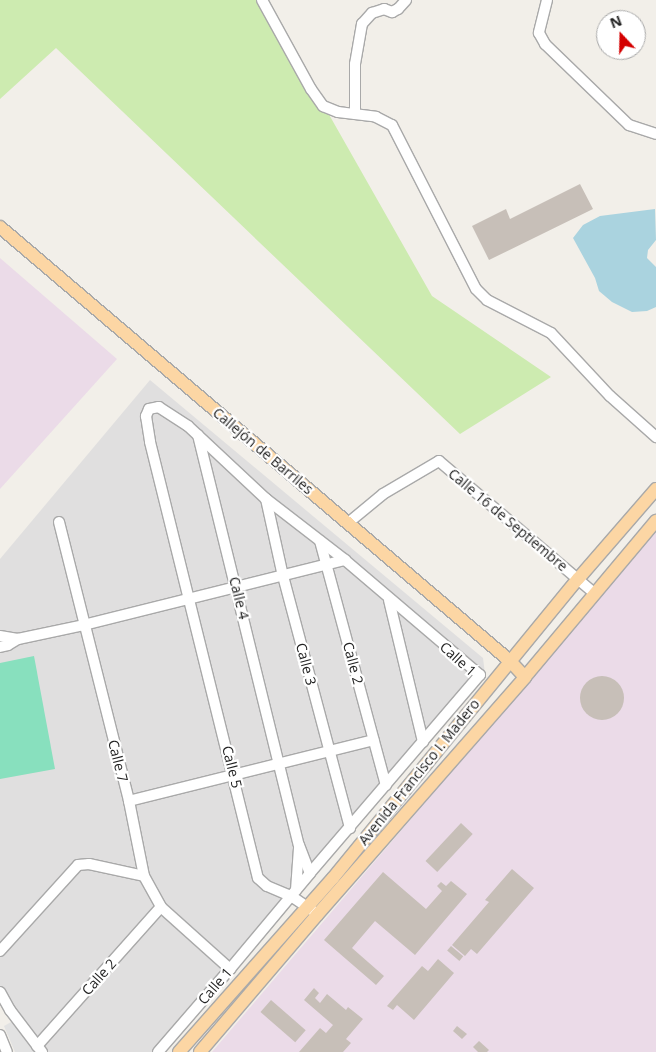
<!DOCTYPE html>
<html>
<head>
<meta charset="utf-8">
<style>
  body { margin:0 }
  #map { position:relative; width:656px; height:1052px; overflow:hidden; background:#f2efe9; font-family:"Open Sans",sans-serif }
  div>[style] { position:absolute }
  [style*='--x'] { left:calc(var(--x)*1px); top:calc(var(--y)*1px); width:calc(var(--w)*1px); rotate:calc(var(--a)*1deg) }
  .residential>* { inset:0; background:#e0dfdf }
  .industrial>* { inset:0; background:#ebdbe8 }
  .grass>* { inset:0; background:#cdebb0 }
  .pitch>* { inset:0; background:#88e0be }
  .parking>* { inset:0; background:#e2e2e2 }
  .water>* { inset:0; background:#aad3df }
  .building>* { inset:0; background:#c7bfb8; transform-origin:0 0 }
  .round { border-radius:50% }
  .roads { filter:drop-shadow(1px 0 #a9a9a9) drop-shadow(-1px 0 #a9a9a9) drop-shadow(0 1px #a9a9a9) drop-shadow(0 -1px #a9a9a9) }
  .minor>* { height:10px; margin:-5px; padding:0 5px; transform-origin:5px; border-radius:5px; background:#fff }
  .major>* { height:12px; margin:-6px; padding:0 6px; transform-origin:6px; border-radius:6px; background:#fcd6a4 }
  span { translate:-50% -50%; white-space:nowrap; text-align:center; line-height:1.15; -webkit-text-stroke:4.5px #fff; paint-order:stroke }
  .street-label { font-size:14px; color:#222 }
  .north { position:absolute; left:596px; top:10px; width:50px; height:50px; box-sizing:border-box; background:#fff; border:1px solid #a7a7a7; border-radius:50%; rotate:339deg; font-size:14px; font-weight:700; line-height:20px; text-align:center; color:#222 }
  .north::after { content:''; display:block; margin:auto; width:18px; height:22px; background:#d40000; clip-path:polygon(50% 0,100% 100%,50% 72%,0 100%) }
</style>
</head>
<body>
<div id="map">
  <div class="residential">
    <i style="clip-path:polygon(150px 380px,483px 658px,485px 674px,166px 1052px,37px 1052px,0 1003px,0 559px)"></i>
  </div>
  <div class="industrial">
    <i style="clip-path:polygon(0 258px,117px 359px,0 489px)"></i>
    <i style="clip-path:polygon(656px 532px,656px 1052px,212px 1052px)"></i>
  </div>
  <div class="grass">
    <i style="clip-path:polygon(0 0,264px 0,432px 296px,551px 377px,460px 434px,56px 48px,0 99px)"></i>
  </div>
  <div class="pitch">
    <i style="clip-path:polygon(34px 656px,55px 769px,0 779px,0 663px)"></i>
  </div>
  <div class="parking">
    <i style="clip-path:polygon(13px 1021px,37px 1052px,15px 1052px,4px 1026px)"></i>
  </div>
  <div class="water">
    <i style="clip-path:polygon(655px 209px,656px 240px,648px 250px,647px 258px,656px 267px,656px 307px,647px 311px,632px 312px,612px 302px,599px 291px,595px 278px,573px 238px,583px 225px,600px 216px)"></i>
  </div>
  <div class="building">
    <i style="clip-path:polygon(580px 184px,593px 209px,489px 260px,472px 226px,506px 209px,510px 219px)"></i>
    <i class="round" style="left:580px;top:676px;width:44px;height:44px"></i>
    <i style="left:461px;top:823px;width:16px;height:52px;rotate:43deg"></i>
    <i style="clip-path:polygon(512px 869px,534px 888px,477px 954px,471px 949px,465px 956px,452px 945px,489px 902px,485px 900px)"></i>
    <i style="clip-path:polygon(383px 872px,426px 909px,442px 891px,437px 886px,441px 882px,446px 886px,451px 881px,467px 894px,415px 955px,375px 921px,352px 948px,384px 976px,376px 985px,324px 940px)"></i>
    <i style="left:451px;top:946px;width:16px;height:6px;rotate:40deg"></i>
    <i style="clip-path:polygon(438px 959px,454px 973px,414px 1020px,397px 1005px,393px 1010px,387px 1006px,422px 966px,428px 971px)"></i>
    <i style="clip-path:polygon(314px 988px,319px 993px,315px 998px,320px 1003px,327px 994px,346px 1010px,348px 1007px,363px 1019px,346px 1039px,351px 1043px,343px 1052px,299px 1052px,320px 1028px,326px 1033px,333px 1025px,304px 1000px)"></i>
    <i style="left:271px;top:1000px;width:46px;height:16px;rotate:41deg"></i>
    <i style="clip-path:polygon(457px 1026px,467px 1034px,462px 1039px,453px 1031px)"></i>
    <i style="clip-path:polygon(479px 1041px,489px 1050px,487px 1052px,478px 1052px,473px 1047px)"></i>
  </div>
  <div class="roads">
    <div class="minor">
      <i style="--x:262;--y:0;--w:102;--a:61.2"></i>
      <i style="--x:311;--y:89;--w:21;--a:55"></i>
      <i style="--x:323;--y:106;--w:16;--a:22"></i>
      <i style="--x:338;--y:112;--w:38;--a:7"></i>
      <i style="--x:376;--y:117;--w:18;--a:27"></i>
      <i style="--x:392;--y:125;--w:184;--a:62.9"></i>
      <i style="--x:476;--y:289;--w:16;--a:45"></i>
      <i style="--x:487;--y:300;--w:72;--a:27.3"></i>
      <i style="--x:551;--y:333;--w:86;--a:46.9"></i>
      <i style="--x:610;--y:396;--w:62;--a:41.7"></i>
      <i style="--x:547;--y:0;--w:34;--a:104"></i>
      <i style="--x:539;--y:33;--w:13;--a:61"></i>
      <i style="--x:545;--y:44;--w:117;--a:44"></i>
      <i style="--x:629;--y:125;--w:28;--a:18"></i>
      <i style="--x:355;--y:114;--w:50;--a:-90"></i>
      <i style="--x:355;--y:64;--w:41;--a:-80.1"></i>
      <i style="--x:362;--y:24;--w:15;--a:-48"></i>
      <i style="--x:372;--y:13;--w:13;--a:-18"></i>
      <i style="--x:384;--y:9;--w:9;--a:21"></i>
      <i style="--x:392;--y:12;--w:7;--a:-27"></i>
      <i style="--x:398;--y:9;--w:12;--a:-48"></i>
      <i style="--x:198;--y:435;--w:422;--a:76.2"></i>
      <i style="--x:299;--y:845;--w:30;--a:69"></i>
      <i style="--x:266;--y:499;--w:79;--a:77.6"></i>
      <i style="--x:283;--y:576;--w:261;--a:75.1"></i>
      <i style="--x:59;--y:522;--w:288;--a:75.9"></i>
      <i style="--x:129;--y:801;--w:76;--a:78.7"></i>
      <i style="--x:144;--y:876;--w:35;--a:61"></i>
      <i style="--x:161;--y:907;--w:93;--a:41.9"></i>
      <i style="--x:348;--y:523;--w:45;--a:-39.6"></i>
      <i style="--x:383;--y:494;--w:65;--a:-30.5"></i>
      <i style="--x:439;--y:461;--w:204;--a:40.4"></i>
      <i style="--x:320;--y:541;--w:253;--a:74.9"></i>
      <i style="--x:389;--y:600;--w:146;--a:76.5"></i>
      <i style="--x:0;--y:636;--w:18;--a:9"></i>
      <i style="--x:0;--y:647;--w:8;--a:-14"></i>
      <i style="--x:8;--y:645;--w:12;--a:-31"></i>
      <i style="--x:18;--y:639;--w:67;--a:-12"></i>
      <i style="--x:84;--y:625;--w:269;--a:-14"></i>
      <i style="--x:129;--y:801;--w:252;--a:-14"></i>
      <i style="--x:296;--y:890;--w:42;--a:-85.9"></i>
      <i style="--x:0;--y:951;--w:116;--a:-47.8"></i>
      <i style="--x:78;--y:865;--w:11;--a:-5"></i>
      <i style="--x:89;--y:864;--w:56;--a:12.3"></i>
      <i style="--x:0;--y:992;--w:21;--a:61"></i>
      <i style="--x:10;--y:1010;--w:53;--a:52.7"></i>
      <i style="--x:0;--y:1035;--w:18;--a:68"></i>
      <i style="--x:37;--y:1046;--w:186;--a:-48.3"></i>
      <i style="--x:158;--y:1052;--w:110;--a:-49.1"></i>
      <i style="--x:230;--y:969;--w:95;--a:-50.1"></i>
      <i style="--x:291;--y:896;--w:30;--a:-50"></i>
      <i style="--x:310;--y:873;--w:261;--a:-49.4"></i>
      <i style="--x:480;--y:675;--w:177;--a:-139.6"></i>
      <i style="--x:345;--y:560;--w:100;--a:-142.3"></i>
      <i style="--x:266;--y:499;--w:107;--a:-136.9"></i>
      <i style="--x:188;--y:426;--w:35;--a:-147"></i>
      <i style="--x:159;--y:407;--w:10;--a:169"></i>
      <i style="--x:149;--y:409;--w:8;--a:113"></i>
      <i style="--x:146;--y:416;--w:26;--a:81"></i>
      <i style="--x:150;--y:442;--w:449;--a:76.1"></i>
      <i style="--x:258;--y:878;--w:12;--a:42"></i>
      <i style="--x:267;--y:886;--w:26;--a:23"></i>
      <i style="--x:291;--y:896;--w:27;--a:34"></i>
    </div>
    <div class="major">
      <i style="--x:0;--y:227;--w:670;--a:40.4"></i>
      <i style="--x:510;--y:661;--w:22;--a:47"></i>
      <i style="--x:179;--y:1052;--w:232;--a:-48.5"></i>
      <i style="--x:333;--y:878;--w:387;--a:-50.7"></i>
      <i style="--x:578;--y:579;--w:119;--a:-49.1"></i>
      <i style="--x:200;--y:1052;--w:180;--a:-49.5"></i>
      <i style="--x:317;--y:915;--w:316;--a:-48.8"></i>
      <i style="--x:525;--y:677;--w:204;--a:-50"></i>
    </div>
  </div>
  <div class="street-label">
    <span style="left:263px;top:451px;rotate:40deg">Callejón de Barriles</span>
    <span style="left:508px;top:520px;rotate:40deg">Calle 16 de Septiembre</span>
    <span style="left:239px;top:598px;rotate:76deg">Calle 4</span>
    <span style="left:458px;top:659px;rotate:42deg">Calle 1</span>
    <span style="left:353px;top:663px;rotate:75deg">Calle 2</span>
    <span style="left:306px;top:664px;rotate:75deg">Calle 3</span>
    <span style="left:118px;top:761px;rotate:76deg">Calle 7</span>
    <span style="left:232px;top:767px;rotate:76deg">Calle 5</span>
    <span style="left:419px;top:772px;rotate:-51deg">Avenida Francisco I. Madero</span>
    <span style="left:99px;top:977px;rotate:-48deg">Calle 2</span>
    <span style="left:215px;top:986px;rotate:-49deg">Calle 1</span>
  </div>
  <div class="north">N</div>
</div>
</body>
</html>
